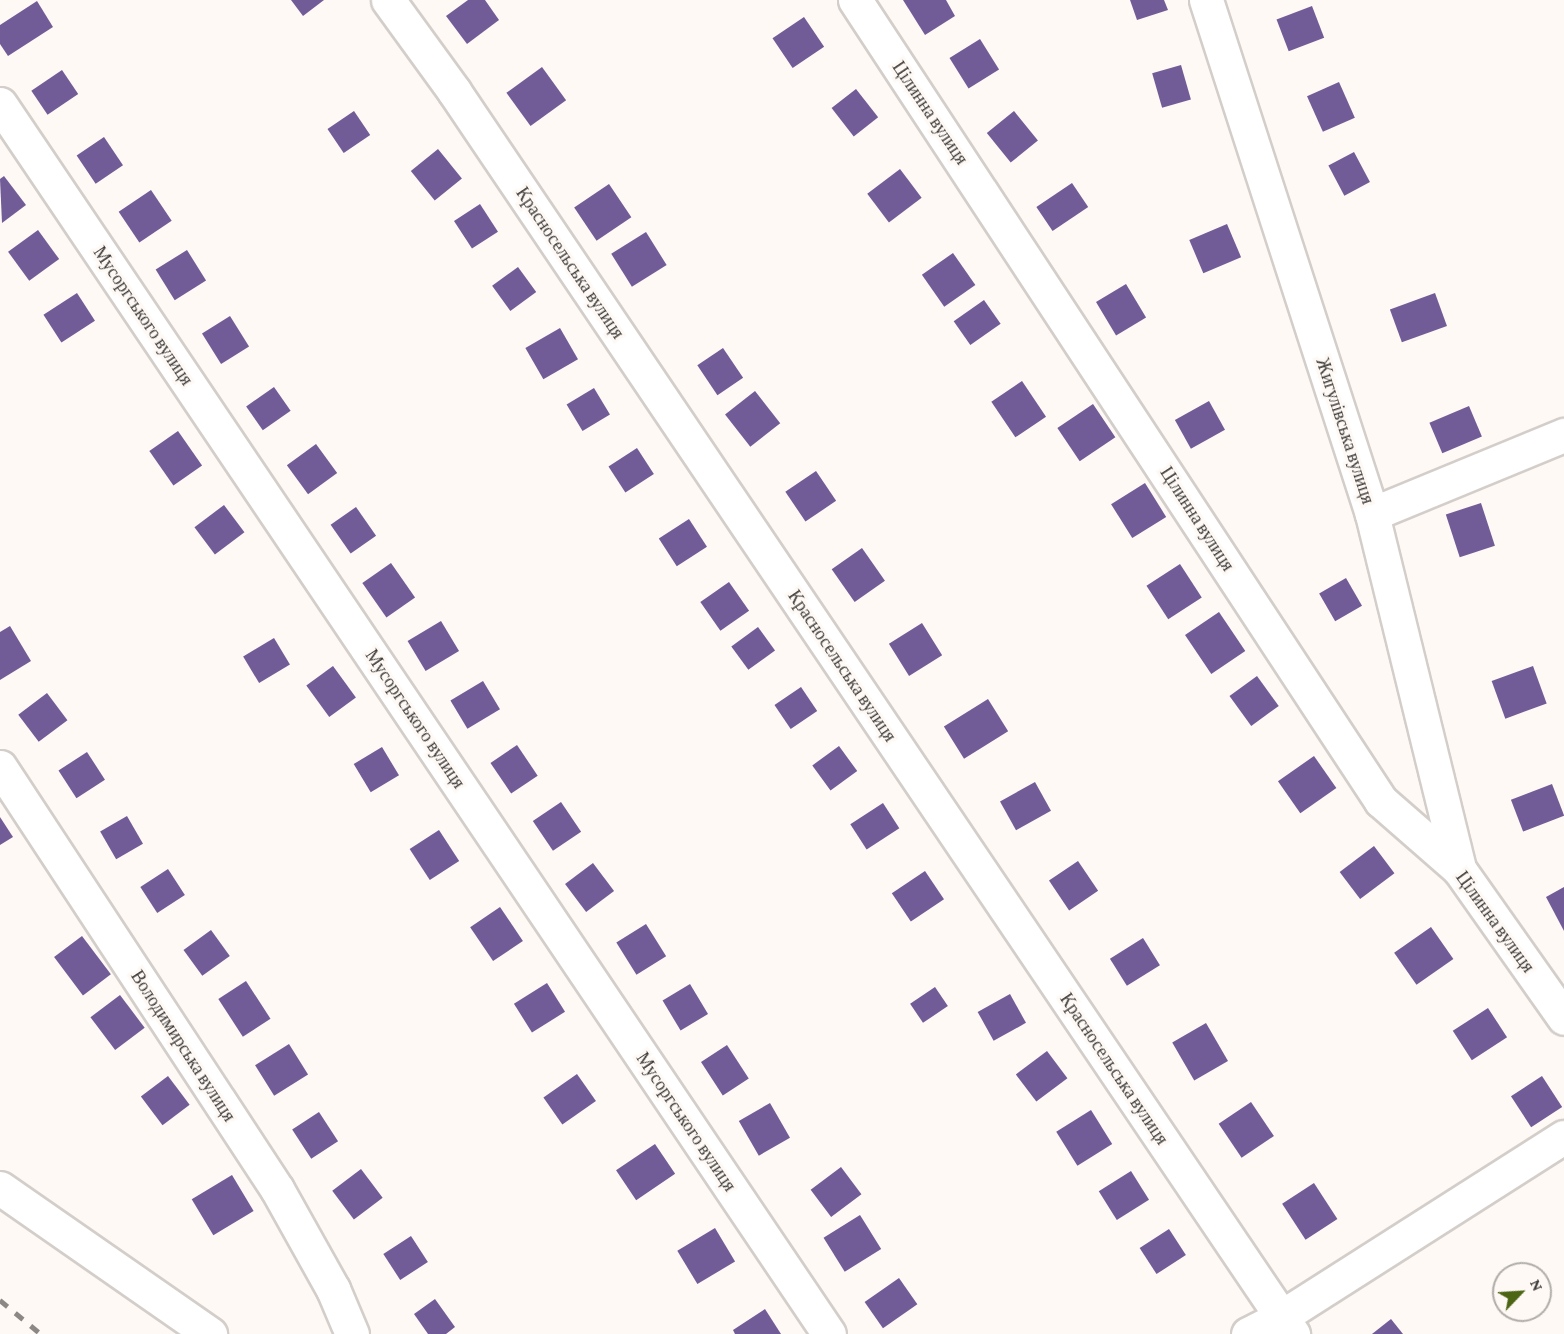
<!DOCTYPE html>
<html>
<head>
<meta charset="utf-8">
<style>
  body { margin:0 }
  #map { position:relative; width:1564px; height:1334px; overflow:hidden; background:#fef9f5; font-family:"Crimson Pro",serif }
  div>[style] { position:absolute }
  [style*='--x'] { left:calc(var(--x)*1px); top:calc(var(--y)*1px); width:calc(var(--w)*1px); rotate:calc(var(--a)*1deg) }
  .building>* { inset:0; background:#725c97; transform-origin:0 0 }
  .roads { filter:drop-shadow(2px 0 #d4ceca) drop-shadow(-2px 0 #d4ceca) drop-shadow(0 2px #d4ceca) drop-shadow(0 -2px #d4ceca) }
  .minor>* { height:33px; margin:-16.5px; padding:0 16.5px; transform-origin:16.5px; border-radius:16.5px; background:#fff }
  .rail>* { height:4.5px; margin-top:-2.25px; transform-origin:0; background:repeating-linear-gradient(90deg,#8b8885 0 10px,transparent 0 20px) }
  span { translate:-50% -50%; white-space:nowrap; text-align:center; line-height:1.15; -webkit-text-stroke:6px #fef9f5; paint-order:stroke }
  .street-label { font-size:18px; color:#3c3a38 }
  .north { position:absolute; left:1492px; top:1262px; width:60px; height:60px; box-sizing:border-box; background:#fef9f5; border:2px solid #b0ada9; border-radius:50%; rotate:65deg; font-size:16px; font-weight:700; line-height:24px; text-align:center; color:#3c3a38 }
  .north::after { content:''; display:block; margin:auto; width:21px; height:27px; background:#4c6514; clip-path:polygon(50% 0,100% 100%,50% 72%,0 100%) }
</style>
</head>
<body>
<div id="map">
  <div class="building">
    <i style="clip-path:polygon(291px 0,324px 0,303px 16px)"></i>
    <i style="clip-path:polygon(468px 0,485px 0,499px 20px,467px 44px,446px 16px)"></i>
    <i style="clip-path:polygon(903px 0,946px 0,955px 16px,925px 35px)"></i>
    <i style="clip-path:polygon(1130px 0,1164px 0,1168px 10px,1137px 20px)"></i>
    <i style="clip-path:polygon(37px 1px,53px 27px,8px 56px,0 44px,0 25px)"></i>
    <i style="left:1312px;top:6px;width:34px;height:38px;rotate:69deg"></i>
    <i style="left:804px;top:17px;width:36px;height:38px;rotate:56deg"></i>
    <i style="left:980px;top:39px;width:36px;height:36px;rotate:58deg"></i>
    <i style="left:1181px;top:65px;width:36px;height:30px;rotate:74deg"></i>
    <i style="left:542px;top:67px;width:41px;height:44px;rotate:54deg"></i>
    <i style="left:62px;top:70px;width:29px;height:37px;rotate:56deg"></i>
    <i style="left:1339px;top:82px;width:39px;height:35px;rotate:66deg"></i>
    <i style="left:856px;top:89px;width:36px;height:31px;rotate:52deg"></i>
    <i style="left:354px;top:111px;width:29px;height:32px;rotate:56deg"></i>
    <i style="left:1014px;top:111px;width:38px;height:35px;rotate:51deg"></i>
    <i style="left:104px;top:137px;width:34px;height:33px;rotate:56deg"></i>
    <i style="left:438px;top:149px;width:38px;height:35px;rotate:51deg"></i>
    <i style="left:1354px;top:152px;width:34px;height:29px;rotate:62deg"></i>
    <i style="left:900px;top:169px;width:36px;height:41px;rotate:53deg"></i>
    <i style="clip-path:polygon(4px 176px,26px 205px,2px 223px,0 179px)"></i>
    <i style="left:1072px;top:183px;width:29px;height:43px;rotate:56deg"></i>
    <i style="left:609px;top:184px;width:40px;height:42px;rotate:56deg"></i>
    <i style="left:151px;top:190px;width:37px;height:39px;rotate:56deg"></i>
    <i style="left:480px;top:204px;width:33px;height:31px;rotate:57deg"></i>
    <i style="left:1227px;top:224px;width:36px;height:41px;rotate:67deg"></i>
    <i style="left:38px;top:230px;width:36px;height:37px;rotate:54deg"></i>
    <i style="left:646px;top:232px;width:39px;height:41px;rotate:58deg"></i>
    <i style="left:187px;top:250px;width:36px;height:37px;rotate:58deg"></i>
    <i style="left:953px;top:253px;width:39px;height:38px;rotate:55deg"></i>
    <i style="left:518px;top:267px;width:31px;height:32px;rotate:54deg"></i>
    <i style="left:1126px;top:284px;width:39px;height:35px;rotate:59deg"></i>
    <i style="left:77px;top:293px;width:33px;height:40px;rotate:57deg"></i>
    <i style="left:1435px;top:293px;width:35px;height:48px;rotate:70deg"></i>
    <i style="left:984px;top:300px;width:29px;height:37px;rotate:55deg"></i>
    <i style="left:230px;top:316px;width:36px;height:33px;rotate:58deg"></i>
    <i style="left:560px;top:328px;width:36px;height:40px;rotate:60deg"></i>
    <i style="left:723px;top:348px;width:36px;height:31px;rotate:56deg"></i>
    <i style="left:1022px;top:381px;width:43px;height:37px;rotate:56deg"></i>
    <i style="left:274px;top:387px;width:29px;height:34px;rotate:55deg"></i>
    <i style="left:594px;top:388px;width:31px;height:32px;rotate:59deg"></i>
    <i style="left:755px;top:391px;width:41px;height:38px;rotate:52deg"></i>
    <i style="left:1209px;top:401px;width:33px;height:39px;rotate:61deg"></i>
    <i style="left:1093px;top:404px;width:40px;height:43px;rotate:56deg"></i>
    <i style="left:1469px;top:406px;width:33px;height:43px;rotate:67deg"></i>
    <i style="left:178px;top:431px;width:42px;height:35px;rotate:55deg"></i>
    <i style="left:316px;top:444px;width:36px;height:36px;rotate:54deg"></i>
    <i style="left:637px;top:448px;width:31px;height:34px;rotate:57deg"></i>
    <i style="left:816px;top:471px;width:36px;height:37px;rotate:56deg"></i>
    <i style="left:1145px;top:483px;width:40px;height:40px;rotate:58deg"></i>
    <i style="left:1481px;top:503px;width:45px;height:37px;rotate:72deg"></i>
    <i style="left:224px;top:505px;width:34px;height:37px;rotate:53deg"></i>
    <i style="left:356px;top:507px;width:35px;height:31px;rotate:55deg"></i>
    <i style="left:689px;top:519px;width:33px;height:36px;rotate:57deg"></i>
    <i style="left:862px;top:548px;width:40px;height:37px;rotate:55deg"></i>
    <i style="left:391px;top:563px;width:42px;height:35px;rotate:55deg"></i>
    <i style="left:1180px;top:564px;width:40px;height:40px;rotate:57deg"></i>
    <i style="left:1346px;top:578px;width:32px;height:31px;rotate:60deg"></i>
    <i style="left:729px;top:582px;width:35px;height:35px;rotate:55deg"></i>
    <i style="left:1219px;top:612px;width:47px;height:41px;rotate:56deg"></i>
    <i style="left:441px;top:621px;width:35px;height:39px;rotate:59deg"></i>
    <i style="left:922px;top:623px;width:38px;height:39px;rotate:58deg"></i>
    <i style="clip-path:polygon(10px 626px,31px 661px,0 680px,0 632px)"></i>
    <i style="left:758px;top:627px;width:29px;height:33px;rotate:54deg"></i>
    <i style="left:274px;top:638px;width:31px;height:36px;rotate:59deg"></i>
    <i style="left:333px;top:666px;width:39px;height:33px;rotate:54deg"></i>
    <i style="left:1533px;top:666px;width:40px;height:44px;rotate:70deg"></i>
    <i style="left:1257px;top:676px;width:37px;height:34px;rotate:54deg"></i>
    <i style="left:483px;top:681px;width:33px;height:38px;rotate:59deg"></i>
    <i style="left:801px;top:687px;width:29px;height:32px;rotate:56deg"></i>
    <i style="left:47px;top:693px;width:34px;height:36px;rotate:53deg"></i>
    <i style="left:988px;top:699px;width:38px;height:52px;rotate:58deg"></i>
    <i style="left:517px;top:745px;width:37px;height:32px;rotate:56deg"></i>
    <i style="left:839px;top:746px;width:31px;height:33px;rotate:54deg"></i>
    <i style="left:382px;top:747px;width:33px;height:33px;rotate:59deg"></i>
    <i style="left:87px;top:752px;width:33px;height:34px;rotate:57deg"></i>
    <i style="left:1314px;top:756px;width:39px;height:44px;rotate:55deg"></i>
    <i style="left:1035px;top:782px;width:33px;height:40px;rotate:61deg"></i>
    <i style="left:1552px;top:784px;width:34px;height:44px;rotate:69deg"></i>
    <i style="left:561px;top:802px;width:36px;height:34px;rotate:56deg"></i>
    <i style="left:883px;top:803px;width:30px;height:39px;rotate:57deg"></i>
    <i style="left:127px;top:816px;width:32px;height:31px;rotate:60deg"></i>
    <i style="clip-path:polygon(0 817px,13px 837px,0 845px)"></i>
    <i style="left:439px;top:830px;width:37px;height:35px;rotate:57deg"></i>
    <i style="left:1374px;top:846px;width:34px;height:43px;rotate:53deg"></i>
    <i style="left:1078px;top:861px;width:36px;height:35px;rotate:56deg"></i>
    <i style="left:593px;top:863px;width:35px;height:35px;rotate:53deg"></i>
    <i style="left:168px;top:869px;width:31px;height:33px;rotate:57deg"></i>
    <i style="left:925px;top:871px;width:34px;height:40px;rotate:56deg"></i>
    <i style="clip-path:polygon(1564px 887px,1564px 931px,1546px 897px)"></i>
    <i style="left:500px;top:907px;width:41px;height:36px;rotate:56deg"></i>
    <i style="left:646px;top:924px;width:38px;height:35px;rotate:58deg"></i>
    <i style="left:1431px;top:927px;width:39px;height:45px;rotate:55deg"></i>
    <i style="left:211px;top:930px;width:32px;height:34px;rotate:54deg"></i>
    <i style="left:82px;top:936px;width:48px;height:35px;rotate:53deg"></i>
    <i style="left:1143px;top:938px;width:32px;height:39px;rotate:58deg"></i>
    <i style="left:246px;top:981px;width:45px;height:33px;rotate:57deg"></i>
    <i style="left:547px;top:983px;width:34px;height:39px;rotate:58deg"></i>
    <i style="left:690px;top:984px;width:35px;height:32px;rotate:59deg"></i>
    <i style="left:935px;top:987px;width:23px;height:30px;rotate:56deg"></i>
    <i style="left:1010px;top:994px;width:33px;height:37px;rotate:61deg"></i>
    <i style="left:120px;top:995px;width:41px;height:37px;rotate:53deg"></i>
    <i style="left:1488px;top:1008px;width:35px;height:42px;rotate:57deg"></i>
    <i style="left:1206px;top:1023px;width:44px;height:39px;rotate:60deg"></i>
    <i style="left:289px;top:1044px;width:36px;height:40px;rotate:58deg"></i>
    <i style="left:727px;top:1045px;width:40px;height:31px;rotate:57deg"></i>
    <i style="left:1047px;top:1051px;width:34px;height:39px;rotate:53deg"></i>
    <i style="left:577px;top:1074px;width:33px;height:41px;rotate:55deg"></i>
    <i style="left:168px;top:1076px;width:36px;height:34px;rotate:53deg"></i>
    <i style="left:1542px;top:1076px;width:37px;height:37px;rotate:57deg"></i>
    <i style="left:1251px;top:1102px;width:41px;height:39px;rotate:56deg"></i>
    <i style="left:770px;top:1103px;width:40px;height:36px;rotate:60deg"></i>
    <i style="left:1091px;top:1110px;width:40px;height:41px;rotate:58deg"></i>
    <i style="left:319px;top:1112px;width:35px;height:32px;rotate:57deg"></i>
    <i style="left:655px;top:1144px;width:36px;height:47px;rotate:56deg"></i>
    <i style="left:841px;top:1167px;width:34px;height:38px;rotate:53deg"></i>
    <i style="left:361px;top:1169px;width:36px;height:36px;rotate:53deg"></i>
    <i style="left:1131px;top:1171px;width:34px;height:38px;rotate:58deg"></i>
    <i style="left:232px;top:1175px;width:42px;height:47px;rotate:59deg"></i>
    <i style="left:1314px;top:1183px;width:43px;height:38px;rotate:57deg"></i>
    <i style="left:860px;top:1215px;width:40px;height:43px;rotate:58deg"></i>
    <i style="left:715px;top:1228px;width:39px;height:44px;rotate:59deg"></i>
    <i style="left:1169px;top:1229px;width:31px;height:35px;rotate:57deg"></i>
    <i style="left:411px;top:1236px;width:31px;height:33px;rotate:57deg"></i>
    <i style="left:899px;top:1278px;width:32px;height:42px;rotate:55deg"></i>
    <i style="clip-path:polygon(435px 1299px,455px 1327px,446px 1334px,428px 1334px,414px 1314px)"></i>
    <i style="clip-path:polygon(765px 1309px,781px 1334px,735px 1334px,733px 1330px)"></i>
    <i style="clip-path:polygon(1391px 1319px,1403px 1334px,1372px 1334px)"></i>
  </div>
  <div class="roads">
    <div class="minor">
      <i style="--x:388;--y:0;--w:112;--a:54"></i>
      <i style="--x:454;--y:91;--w:1500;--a:55.98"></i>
      <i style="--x:855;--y:0;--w:958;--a:56.71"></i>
      <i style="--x:1381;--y:801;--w:103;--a:41.1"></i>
      <i style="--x:1459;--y:869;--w:182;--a:54.8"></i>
      <i style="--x:1206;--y:0;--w:540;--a:72.1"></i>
      <i style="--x:1372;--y:514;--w:366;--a:76.2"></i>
      <i style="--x:0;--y:104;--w:1483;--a:56.02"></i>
      <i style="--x:1372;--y:514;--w:208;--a:-22.4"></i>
      <i style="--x:0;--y:767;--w:505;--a:56.72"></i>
      <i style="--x:277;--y:1189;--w:115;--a:60.8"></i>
      <i style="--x:333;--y:1289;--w:49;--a:67.1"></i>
      <i style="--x:0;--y:1188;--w:256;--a:34.8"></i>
      <i style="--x:1248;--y:1334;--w:37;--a:-27"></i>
      <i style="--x:1281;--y:1317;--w:335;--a:-32.5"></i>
    </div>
  </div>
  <div class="rail">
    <i style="--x:0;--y:1300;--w:53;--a:39.7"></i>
  </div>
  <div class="street-label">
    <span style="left:930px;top:113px;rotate:56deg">Цілинна вулиця</span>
    <span style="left:570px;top:263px;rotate:56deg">Красносельська вулиця</span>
    <span style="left:143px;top:316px;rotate:56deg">Мусоргського вулиця</span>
    <span style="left:1345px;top:431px;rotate:72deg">Жигулівська вулиця</span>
    <span style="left:1197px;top:519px;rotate:57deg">Цілинна вулиця</span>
    <span style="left:842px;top:666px;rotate:56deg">Красносельська вулиця</span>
    <span style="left:415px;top:719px;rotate:56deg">Мусоргського вулиця</span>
    <span style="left:1495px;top:922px;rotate:54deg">Цілинна вулиця</span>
    <span style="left:183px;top:1046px;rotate:57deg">Володимирська вулиця</span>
    <span style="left:1114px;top:1069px;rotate:56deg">Красносельська вулиця</span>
    <span style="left:686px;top:1122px;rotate:56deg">Мусоргського вулиця</span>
  </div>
  <div class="north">N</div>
</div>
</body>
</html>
